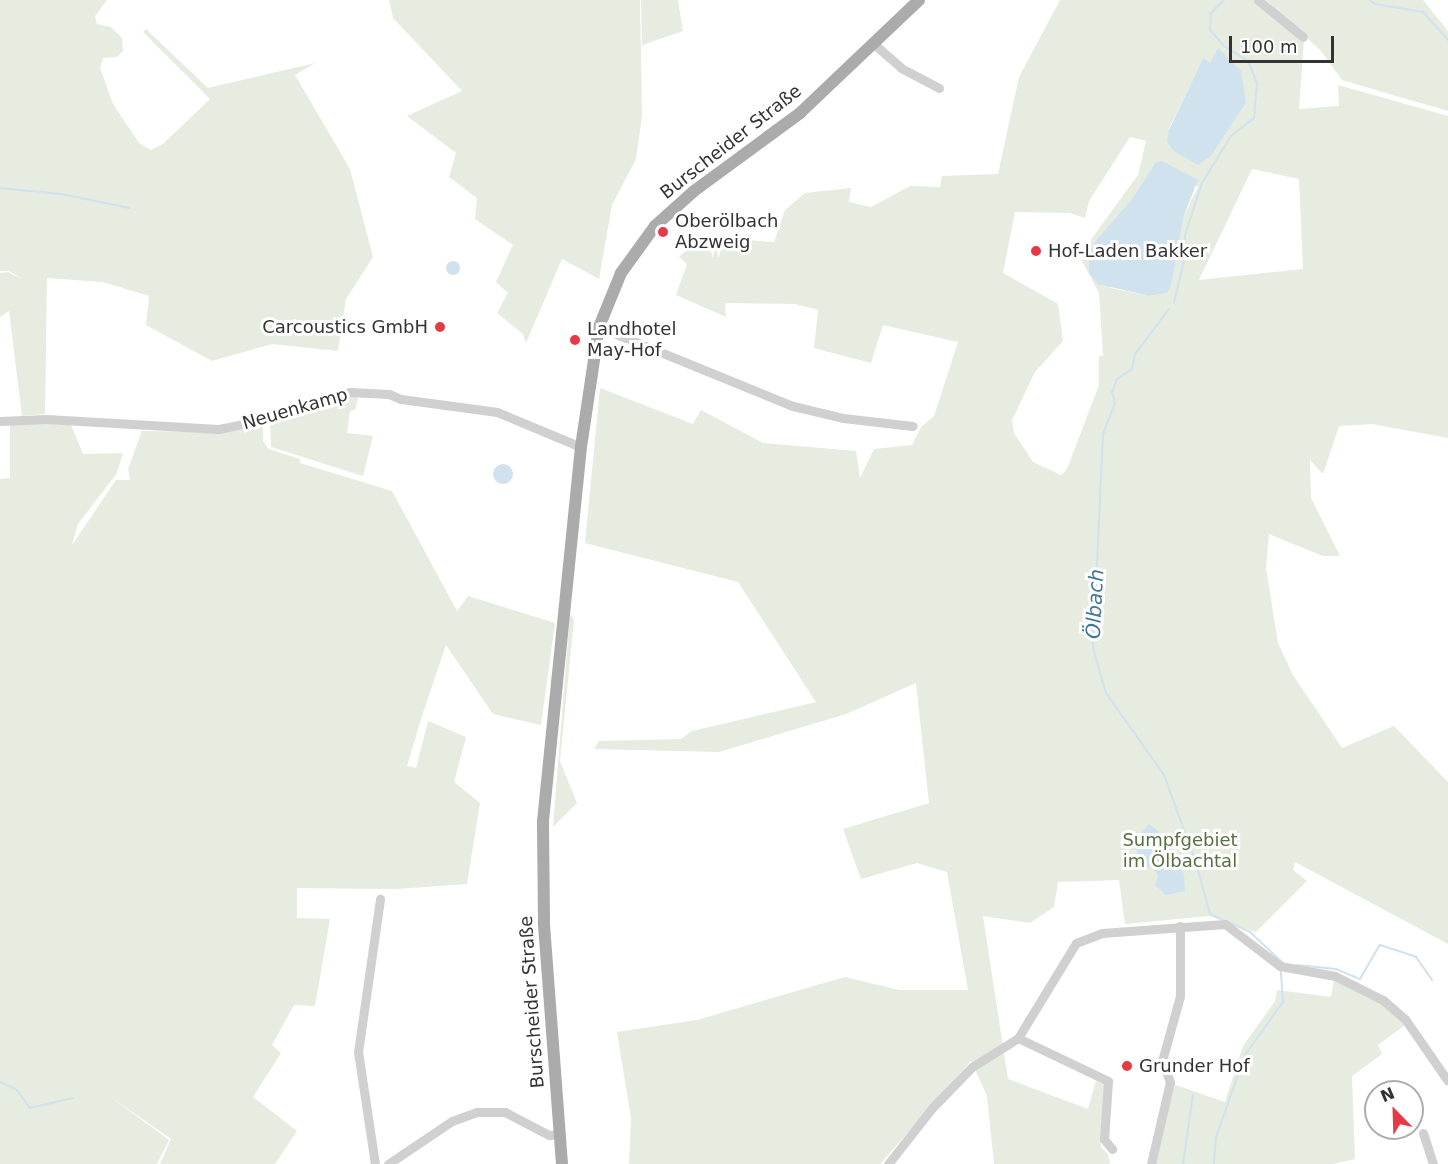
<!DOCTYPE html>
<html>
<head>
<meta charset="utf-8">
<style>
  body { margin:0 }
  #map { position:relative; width:1448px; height:1164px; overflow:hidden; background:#fff; font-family:"DejaVu Sans",sans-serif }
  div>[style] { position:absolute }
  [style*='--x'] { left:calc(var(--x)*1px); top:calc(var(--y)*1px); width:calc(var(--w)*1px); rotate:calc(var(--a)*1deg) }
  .green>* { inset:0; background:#e6ecdf }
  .water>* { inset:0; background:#cfe2ee }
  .round { border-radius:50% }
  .stream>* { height:2px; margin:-1px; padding:0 1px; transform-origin:1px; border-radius:1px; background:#cfe2ee }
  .minor>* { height:9px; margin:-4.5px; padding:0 4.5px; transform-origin:4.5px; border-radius:4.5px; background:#d0d0d0 }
  .major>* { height:12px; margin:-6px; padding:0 6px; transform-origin:6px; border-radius:6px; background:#ababab }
  .dots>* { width:16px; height:16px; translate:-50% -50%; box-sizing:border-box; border:3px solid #fff; border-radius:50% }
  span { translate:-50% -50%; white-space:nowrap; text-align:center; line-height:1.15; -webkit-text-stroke:6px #fff; paint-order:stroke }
  .street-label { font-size:18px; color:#333 }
  .poi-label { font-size:18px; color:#333 }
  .left { translate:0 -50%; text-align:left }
  .right { translate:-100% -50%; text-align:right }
  .park-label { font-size:18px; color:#56703f }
  .water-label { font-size:20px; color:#3f7597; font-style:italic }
  .north { position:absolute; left:1364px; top:1080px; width:60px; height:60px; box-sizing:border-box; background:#fff; border:2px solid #adadad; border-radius:50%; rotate:337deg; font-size:16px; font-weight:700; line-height:24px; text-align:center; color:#333 }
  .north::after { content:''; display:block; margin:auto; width:21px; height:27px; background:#e63946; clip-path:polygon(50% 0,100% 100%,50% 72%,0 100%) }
  .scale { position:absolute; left:1229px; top:36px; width:105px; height:27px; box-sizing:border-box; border:3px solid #333; border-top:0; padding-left:8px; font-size:18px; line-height:21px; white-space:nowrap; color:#333; -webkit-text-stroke:4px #fff; paint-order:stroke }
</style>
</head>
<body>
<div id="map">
  <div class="green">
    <i style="clip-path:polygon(0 0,107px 0,95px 16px,97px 24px,111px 27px,122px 38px,123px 51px,117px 57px,103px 58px,100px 68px,113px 104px,139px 143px,151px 150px,163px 144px,210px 99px,143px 32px,146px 29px,208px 88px,315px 63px,295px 75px,350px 169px,373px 257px,346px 299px,338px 351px,272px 344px,212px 361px,146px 325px,149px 296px,103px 282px,47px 278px,45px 414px,22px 416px,9px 311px,18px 305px,0 317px,0 273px,8px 272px,24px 280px,9px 271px,0 271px)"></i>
    <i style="clip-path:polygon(389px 0,640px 0,642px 116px,636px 159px,612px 205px,599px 279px,562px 259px,526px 343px,523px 334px,497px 313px,508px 293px,496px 282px,513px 245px,475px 219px,477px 198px,449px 177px,456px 153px,407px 116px,462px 91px,393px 18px)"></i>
    <i style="clip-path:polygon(641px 0,678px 0,683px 31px,642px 45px)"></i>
    <i style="clip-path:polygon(evenodd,1060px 0,1256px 0,1304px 40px,1299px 109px,1339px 106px,1338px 85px,1448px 116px,1448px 438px,1372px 424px,1339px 426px,1323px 474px,1310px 460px,1311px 498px,1340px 556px,1323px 556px,1269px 534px,1266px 568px,1278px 643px,1293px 675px,1342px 748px,1394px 726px,1448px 782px,1448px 944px,1295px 862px,1293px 870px,1307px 881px,1256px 932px,1209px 916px,1125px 924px,1119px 880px,1058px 882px,1054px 907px,1030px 923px,983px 916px,1008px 1079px,1088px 1109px,1096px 1081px,1105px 1084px,1101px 1147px,1108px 1154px,1110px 1164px,994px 1164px,987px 1096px,971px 1061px,880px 1164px,629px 1164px,631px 1118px,617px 1032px,697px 1020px,845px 977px,899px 990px,968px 990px,947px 872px,917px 863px,861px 879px,843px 829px,929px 803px,916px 683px,846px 714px,719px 752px,594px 749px,599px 741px,681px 739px,692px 731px,816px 702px,738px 582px,585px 543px,600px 388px,693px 424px,701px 410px,763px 443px,856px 451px,860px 478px,874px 449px,912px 445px,921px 427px,934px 416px,958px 342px,883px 325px,871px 363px,814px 348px,818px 310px,795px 304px,725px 303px,726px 317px,676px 295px,687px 264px,679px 257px,702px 237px,774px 242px,785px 210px,805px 193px,851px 188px,849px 202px,871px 207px,910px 186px,940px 187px,942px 176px,998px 174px,1019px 77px,1060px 0,1203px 58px,1246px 103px,1211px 156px,1169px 129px,1203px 58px,1060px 0,1130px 137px,1146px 141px,1138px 175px,1092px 238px,1082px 261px,1099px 293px,1103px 356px,1099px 356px,1099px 385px,1067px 469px,1061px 475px,1033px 462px,1014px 433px,1012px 420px,1035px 372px,1063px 341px,1058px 304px,1003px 273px,1015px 212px,1070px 213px,1085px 218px,1089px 201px,1130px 137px,1060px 0,1155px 163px,1198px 187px,1184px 215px,1171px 287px,1167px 293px,1149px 296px,1111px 288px,1097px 239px,1132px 199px,1155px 163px,1060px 0,1252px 169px,1299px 179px,1303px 269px,1199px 280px,1252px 169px)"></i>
    <i style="clip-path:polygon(1266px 0,1423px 0,1448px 31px,1448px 111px,1342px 80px,1321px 51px)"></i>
    <i style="clip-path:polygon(345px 395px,359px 395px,355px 410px,350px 411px,347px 433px,373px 436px,363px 476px,271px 447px,270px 421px)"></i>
    <i style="clip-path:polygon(10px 422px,71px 425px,83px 454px,123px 453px,117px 473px,78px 524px,72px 545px,116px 480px,130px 480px,128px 469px,142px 431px,207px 432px,263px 422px,263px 441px,269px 449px,300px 459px,300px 463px,392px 491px,457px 611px,468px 596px,555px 623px,541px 725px,493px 714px,446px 645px,423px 713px,407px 766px,416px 768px,428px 721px,466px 737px,454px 782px,480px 803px,467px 884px,396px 889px,297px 888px,297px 918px,330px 919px,315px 1006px,294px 1005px,272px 1045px,281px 1053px,253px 1097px,297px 1131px,275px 1164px,160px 1164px,171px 1139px,108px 1095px,169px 1140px,157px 1164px,0 1164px,0 479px,10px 478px)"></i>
    <i style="clip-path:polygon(570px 614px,574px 620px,560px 761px,577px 803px,553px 827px)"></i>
    <i style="clip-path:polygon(1334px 980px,1382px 1004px,1405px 1025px,1378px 1045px,1382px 1054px,1352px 1076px,1355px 1159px,1333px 1164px,1150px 1164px,1167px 1082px,1225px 1102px,1243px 1046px,1275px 1001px,1277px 990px,1331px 997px)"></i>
  </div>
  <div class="water">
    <i style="clip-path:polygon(1218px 48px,1241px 71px,1246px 103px,1211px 156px,1198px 165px,1174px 151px,1167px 142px,1169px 130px,1203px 58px,1210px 63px)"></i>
    <i style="clip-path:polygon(1162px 161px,1198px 180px,1184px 215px,1171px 287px,1167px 293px,1149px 296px,1098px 284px,1089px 273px,1089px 255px,1097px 239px,1132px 199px,1155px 163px)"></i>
    <i class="round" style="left:446px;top:261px;width:14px;height:14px"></i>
    <i class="round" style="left:493px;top:464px;width:20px;height:20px"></i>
    <i style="clip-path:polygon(1149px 824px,1162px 834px,1184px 874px,1185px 891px,1166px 895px,1155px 885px,1158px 877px,1154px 867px,1145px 867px,1133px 843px)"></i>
  </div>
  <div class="stream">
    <i style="--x:1370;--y:0;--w:6;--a:39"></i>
    <i style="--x:1375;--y:4;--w:49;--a:9.5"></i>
    <i style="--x:1423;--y:12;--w:38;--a:48"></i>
    <i style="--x:0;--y:188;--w:61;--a:5.6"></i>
    <i style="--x:61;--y:194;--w:70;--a:11.5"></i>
    <i style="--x:1174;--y:303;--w:53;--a:-77"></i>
    <i style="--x:1186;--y:251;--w:16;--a:-94"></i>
    <i style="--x:1185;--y:235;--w:55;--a:-71.9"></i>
    <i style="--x:1202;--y:183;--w:55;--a:-58.3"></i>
    <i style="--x:1231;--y:136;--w:29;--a:-38"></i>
    <i style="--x:1254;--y:118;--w:35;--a:-85"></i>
    <i style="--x:1257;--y:83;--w:24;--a:-112"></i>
    <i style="--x:1248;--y:61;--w:28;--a:-148"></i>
    <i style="--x:1224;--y:46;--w:21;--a:-131"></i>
    <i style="--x:1210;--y:30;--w:17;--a:-87"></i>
    <i style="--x:1211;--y:13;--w:18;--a:-45"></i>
    <i style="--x:1169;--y:309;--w:56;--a:127.1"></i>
    <i style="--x:1135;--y:354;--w:15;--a:101"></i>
    <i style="--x:1132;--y:369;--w:18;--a:146"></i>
    <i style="--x:1117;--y:379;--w:14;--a:111"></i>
    <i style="--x:1112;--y:392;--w:11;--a:75"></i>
    <i style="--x:1115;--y:403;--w:34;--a:111"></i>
    <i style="--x:1103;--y:435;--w:213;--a:92.7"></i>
    <i style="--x:1093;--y:648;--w:47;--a:73.9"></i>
    <i style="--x:1106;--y:693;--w:100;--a:54.7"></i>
    <i style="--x:1164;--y:775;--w:94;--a:70"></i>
    <i style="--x:1196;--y:863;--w:53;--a:74.6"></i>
    <i style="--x:1210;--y:914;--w:14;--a:25"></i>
    <i style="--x:1231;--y:923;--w:21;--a:25"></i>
    <i style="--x:1250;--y:932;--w:45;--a:43.2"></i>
    <i style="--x:1297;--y:965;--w:39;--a:6"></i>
    <i style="--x:1336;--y:969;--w:26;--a:23"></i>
    <i style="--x:1360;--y:979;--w:39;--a:-60"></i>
    <i style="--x:1380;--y:945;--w:38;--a:18"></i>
    <i style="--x:1416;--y:957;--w:28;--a:55"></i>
    <i style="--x:0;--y:1082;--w:19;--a:25"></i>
    <i style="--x:17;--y:1090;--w:22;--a:54"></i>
    <i style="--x:30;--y:1108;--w:44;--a:-13.1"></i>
    <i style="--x:1183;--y:1164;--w:70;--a:-81.8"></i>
    <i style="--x:1214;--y:1164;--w:27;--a:-86"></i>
    <i style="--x:1216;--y:1137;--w:87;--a:-70.5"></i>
    <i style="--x:1245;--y:1055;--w:65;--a:-54.4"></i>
    <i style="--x:1283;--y:1002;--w:31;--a:-94"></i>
  </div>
  <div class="minor">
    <i style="--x:1258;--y:0;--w:58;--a:39.4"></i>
    <i style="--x:875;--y:45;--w:35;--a:41"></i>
    <i style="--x:901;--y:68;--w:43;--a:27.8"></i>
    <i style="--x:599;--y:327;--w:209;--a:22.2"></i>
    <i style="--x:793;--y:406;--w:51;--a:13.5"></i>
    <i style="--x:843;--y:418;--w:70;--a:6.5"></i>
    <i style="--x:0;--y:421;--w:46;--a:-2.5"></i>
    <i style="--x:46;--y:419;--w:173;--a:3.3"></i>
    <i style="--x:219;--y:429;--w:48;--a:-12"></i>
    <i style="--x:266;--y:419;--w:88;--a:-17.8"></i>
    <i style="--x:350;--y:392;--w:39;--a:3"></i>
    <i style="--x:389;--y:394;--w:13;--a:23"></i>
    <i style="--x:401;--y:399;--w:97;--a:7.7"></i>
    <i style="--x:497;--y:412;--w:91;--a:22.6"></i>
    <i style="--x:1018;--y:1038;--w:100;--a:25.5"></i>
    <i style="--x:1108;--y:1081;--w:58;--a:93.9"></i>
    <i style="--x:1104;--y:1139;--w:13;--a:51"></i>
    <i style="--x:1423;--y:1133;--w:33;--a:72"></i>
    <i style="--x:375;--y:1164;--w:113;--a:-98.6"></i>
    <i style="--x:358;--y:1052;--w:155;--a:-81.8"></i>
    <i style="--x:388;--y:1164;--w:77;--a:-33.9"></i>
    <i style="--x:452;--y:1121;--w:27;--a:-20"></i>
    <i style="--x:477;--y:1112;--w:28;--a:0"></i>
    <i style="--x:505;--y:1112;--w:50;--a:27.6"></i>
    <i style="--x:549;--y:1135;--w:10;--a:-6"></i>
    <i style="--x:888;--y:1164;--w:71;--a:-51.8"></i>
    <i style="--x:932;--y:1108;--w:57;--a:-45.7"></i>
    <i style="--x:972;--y:1067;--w:54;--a:-32.2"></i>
    <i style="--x:1018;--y:1038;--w:111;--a:-58.6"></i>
    <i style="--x:1076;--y:943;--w:28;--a:-21"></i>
    <i style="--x:1102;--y:933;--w:123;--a:-4.2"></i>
    <i style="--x:1225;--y:924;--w:69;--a:37.4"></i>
    <i style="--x:1280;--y:966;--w:56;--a:10.3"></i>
    <i style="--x:1335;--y:976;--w:54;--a:26.6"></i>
    <i style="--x:1383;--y:1000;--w:29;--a:41"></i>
    <i style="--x:1405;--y:1019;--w:75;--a:55.3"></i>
    <i style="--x:1151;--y:1164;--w:84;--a:-77"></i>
    <i style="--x:1170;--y:1082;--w:22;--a:-111"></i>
    <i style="--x:1162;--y:1061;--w:67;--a:-74.5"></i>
    <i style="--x:1180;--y:996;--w:70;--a:-90"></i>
  </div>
  <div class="major">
    <i style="--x:562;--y:1164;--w:243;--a:-94.3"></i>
    <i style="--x:544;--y:922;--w:101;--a:-90.6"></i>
    <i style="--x:543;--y:821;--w:376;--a:-84.2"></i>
    <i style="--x:581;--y:447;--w:121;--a:-81.5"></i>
    <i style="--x:599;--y:327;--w:58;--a:-67.8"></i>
    <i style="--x:621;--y:273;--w:58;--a:-54.1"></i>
    <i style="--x:655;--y:226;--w:52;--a:-41.9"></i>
    <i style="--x:694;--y:191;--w:132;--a:-36.3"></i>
    <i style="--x:800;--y:113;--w:164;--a:-43.5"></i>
  </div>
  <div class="dots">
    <i style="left:663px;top:232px;background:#e63946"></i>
    <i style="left:1036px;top:251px;background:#e63946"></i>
    <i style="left:440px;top:327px;background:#e63946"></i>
    <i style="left:575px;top:340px;background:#e63946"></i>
    <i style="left:1127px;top:1066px;background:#e63946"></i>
  </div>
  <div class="street-label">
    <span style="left:731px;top:142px;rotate:-38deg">Burscheider Straße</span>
    <span style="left:295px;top:409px;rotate:-16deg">Neuenkamp</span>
    <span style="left:532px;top:1002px;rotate:-94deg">Burscheider Straße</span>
  </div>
  <div class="poi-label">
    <span class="left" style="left:675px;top:232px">Oberölbach<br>Abzweig</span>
    <span class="left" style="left:1048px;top:251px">Hof-Laden Bakker</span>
    <span class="right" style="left:428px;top:327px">Carcoustics GmbH</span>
    <span class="left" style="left:587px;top:340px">Landhotel<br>May-Hof</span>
    <span class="left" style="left:1139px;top:1066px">Grunder Hof</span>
  </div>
  <div class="park-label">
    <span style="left:1180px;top:851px">Sumpfgebiet<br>im Ölbachtal</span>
  </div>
  <div class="water-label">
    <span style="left:1095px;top:604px;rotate:-87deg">Ölbach</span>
  </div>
  <div class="north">N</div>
  <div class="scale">100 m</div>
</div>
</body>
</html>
